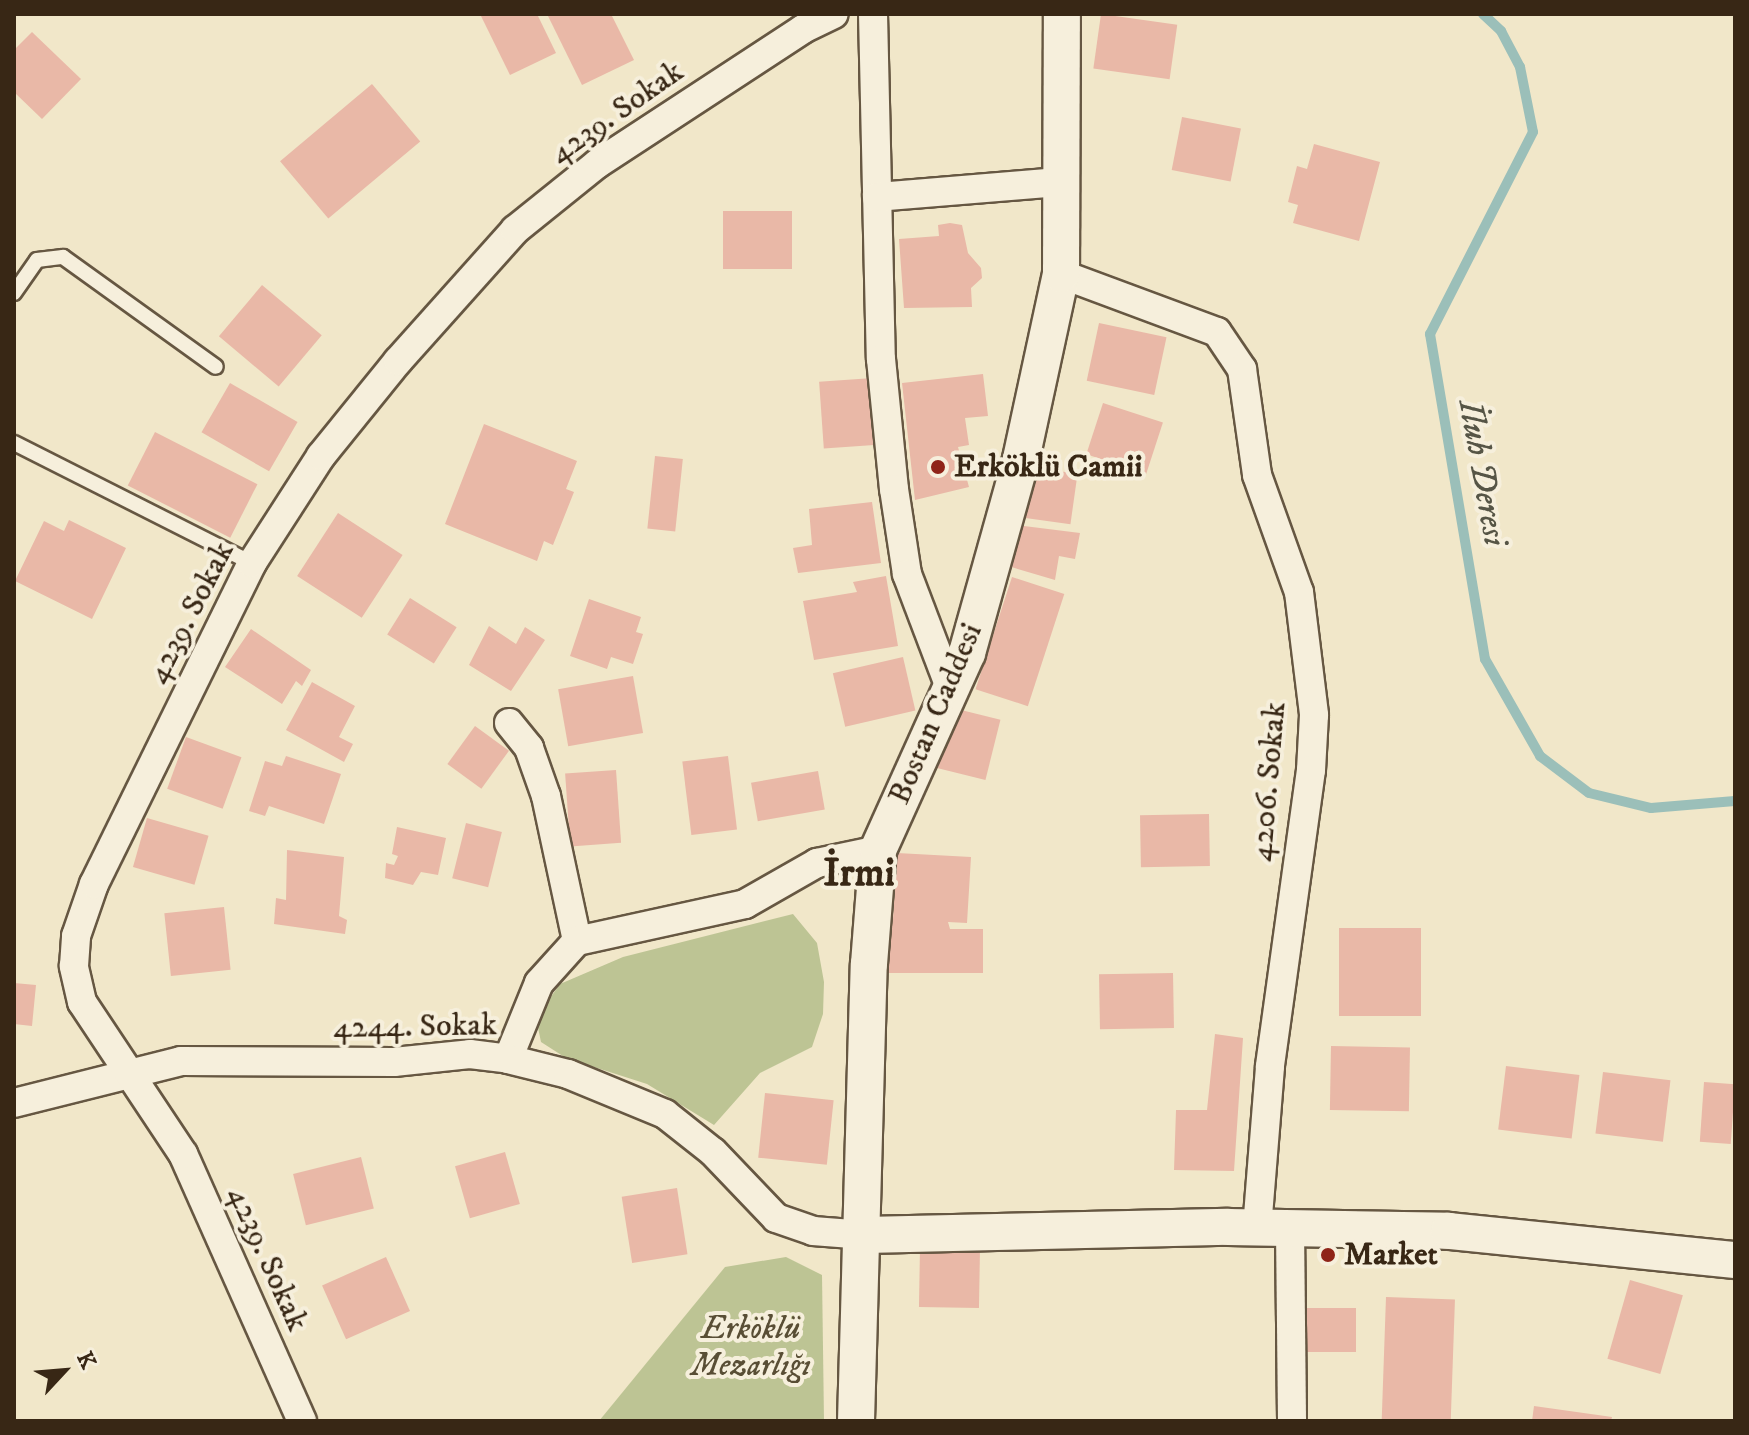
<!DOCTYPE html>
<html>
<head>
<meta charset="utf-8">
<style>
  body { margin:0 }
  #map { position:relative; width:1749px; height:1435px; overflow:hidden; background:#f1e7c9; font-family:"IM FELL DW Pica",serif }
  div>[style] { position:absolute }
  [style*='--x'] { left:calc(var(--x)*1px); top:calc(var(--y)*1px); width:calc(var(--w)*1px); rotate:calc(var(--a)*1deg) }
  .green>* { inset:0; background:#bdc494 }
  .stream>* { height:10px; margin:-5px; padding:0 5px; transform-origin:5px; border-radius:5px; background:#9bbfb9 }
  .building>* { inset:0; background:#e9b8a7; transform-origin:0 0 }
  .roads { filter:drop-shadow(2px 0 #665742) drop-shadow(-2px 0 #665742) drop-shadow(0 2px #665742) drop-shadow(0 -2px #665742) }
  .service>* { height:14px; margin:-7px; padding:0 7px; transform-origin:7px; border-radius:7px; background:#f6efdc }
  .minor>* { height:28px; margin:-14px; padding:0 14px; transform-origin:14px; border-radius:14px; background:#f6efdc }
  .tertiary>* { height:36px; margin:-18px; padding:0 18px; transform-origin:18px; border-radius:18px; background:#f6efdc }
  .dots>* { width:22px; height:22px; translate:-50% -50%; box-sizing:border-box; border:4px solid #f6efdc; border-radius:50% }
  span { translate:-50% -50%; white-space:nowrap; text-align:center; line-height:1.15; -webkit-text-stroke:8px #f6efdc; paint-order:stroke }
  .street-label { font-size:32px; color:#382715 }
  .poi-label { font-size:32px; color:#382715; font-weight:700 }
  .left { translate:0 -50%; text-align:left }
  .park-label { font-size:32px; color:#594e35; font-style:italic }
  .water-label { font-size:34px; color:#565546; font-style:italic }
  .district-label { font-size:40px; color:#382715; font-weight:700 }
  .frame { position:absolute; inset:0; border:16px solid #382715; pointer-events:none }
  .north { position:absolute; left:24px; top:1331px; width:80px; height:80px; -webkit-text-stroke:6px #f6efdc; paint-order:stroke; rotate:64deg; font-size:22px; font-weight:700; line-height:32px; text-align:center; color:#382715 }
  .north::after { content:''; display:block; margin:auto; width:28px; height:36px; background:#382715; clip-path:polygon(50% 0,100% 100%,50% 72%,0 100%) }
</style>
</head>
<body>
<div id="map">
  <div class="green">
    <i style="clip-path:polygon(793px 914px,817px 943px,824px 982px,823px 1014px,812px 1047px,760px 1073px,714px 1125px,647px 1084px,566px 1058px,541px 1042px,536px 1018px,560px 984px,623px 957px)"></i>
    <i style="clip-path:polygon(786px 1257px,822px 1275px,824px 1421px,599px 1421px,725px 1267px)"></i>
  </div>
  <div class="stream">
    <i style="--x:1483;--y:14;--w:25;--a:43"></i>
    <i style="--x:1501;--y:31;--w:41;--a:62.2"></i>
    <i style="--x:1520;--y:67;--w:66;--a:78.7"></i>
    <i style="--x:1533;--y:132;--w:227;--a:117"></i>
    <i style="--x:1430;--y:334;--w:330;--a:80.4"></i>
    <i style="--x:1485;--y:659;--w:112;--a:60.4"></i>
    <i style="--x:1540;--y:756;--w:61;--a:37.1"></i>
    <i style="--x:1589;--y:793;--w:64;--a:13.6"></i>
    <i style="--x:1651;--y:808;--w:84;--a:-4.8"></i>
  </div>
  <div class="building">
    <i style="clip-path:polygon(480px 14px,537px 14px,556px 53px,510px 75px)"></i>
    <i style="clip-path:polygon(547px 14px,611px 14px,634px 60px,582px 85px)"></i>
    <i style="left:1101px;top:14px;width:77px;height:55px;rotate:8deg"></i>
    <i style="clip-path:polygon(32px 32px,81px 79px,42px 119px,14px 92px,14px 50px)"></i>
    <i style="left:372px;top:84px;width:75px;height:120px;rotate:50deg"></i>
    <i style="left:1182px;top:117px;width:60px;height:54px;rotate:11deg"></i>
    <i style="clip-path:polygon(1314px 144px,1380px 162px,1359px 241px,1293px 223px,1298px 205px,1288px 202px,1297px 166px,1307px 169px)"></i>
    <i style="left:723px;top:211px;width:69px;height:58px"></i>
    <i style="clip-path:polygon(950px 223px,962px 225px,968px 253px,981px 268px,982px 278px,971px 288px,972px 307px,904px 308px,899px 239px,939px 236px,938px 225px)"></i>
    <i style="left:262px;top:285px;width:78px;height:67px;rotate:40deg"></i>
    <i style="left:1099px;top:323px;width:69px;height:59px;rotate:12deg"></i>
    <i style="clip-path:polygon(983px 374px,988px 416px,965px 418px,969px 445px,958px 447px,969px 487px,915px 500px,902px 383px)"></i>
    <i style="left:873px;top:378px;width:67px;height:54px;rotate:86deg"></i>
    <i style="left:230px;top:383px;width:78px;height:57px;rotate:30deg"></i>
    <i style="left:1103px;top:403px;width:63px;height:54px;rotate:18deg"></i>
    <i style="clip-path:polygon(484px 424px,577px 461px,566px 489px,574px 492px,553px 545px,544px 541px,537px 561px,445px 524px)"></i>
    <i style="left:155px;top:432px;width:115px;height:60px;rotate:27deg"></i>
    <i style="left:655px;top:456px;width:28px;height:73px;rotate:6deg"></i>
    <i style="left:1029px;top:467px;width:49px;height:51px;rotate:8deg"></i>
    <i style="clip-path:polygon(872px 502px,881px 563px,798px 573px,793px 548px,812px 545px,809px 509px)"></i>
    <i style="left:338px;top:513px;width:77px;height:75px;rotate:33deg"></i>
    <i style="clip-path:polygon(69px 520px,126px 548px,92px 619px,15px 581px,44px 521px,64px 531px)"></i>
    <i style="clip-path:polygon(1016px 525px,1080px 533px,1075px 559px,1059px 556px,1055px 580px,1008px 566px)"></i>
    <i style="clip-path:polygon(886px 576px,898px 646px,814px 660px,803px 601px,857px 592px,853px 582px)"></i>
    <i style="left:1012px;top:577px;width:55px;height:118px;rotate:18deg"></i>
    <i style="left:410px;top:598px;width:55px;height:43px;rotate:32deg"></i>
    <i style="clip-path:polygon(589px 599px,641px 617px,636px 632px,643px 634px,633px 664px,611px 657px,607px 669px,570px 656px)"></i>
    <i style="clip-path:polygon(489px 626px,516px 644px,525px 627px,545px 640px,511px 691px,469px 665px)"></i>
    <i style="clip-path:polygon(251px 629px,311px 670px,302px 686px,296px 681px,282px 704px,225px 667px)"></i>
    <i style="left:903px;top:657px;width:55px;height:72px;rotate:77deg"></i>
    <i style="left:633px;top:676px;width:58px;height:76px;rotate:80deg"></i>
    <i style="clip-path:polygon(312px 682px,355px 706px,339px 737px,353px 744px,344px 762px,286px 730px)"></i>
    <i style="left:949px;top:707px;width:53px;height:62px;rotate:14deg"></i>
    <i style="left:475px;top:726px;width:42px;height:47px;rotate:36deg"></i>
    <i style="left:186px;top:737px;width:59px;height:55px;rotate:20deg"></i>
    <i style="clip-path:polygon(286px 756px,341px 774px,324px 824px,269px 806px,265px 816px,249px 811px,265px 761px,282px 766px)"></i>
    <i style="left:728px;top:756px;width:74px;height:46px;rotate:83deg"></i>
    <i style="left:616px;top:770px;width:73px;height:51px;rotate:86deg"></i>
    <i style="left:818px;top:771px;width:39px;height:68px;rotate:80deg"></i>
    <i style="left:1209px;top:814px;width:52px;height:69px;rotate:89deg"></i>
    <i style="left:147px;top:818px;width:64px;height:51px;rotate:16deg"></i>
    <i style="left:466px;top:823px;width:37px;height:57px;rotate:14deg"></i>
    <i style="clip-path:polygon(397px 827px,446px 838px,438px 875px,421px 872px,413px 885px,385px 878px,386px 863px,394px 865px,398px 856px,392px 854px)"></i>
    <i style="clip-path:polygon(287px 850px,344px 857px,339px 916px,347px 920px,345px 934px,274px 924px,276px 898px,286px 900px)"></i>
    <i style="clip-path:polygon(897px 853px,971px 857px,967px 923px,948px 922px,950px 929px,983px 929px,983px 973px,883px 973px,883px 921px,893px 919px)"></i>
    <i style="left:224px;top:907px;width:63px;height:60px;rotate:84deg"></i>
    <i style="left:1339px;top:928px;width:82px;height:88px"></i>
    <i style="left:1173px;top:973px;width:55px;height:74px;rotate:89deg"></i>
    <i style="clip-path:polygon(14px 983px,36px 985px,32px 1026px,14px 1024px)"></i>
    <i style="clip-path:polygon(1215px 1034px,1243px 1038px,1234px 1171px,1174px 1170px,1176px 1110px,1207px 1110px)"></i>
    <i style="left:1331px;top:1046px;width:79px;height:64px;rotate:1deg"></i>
    <i style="left:1506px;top:1066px;width:74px;height:64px;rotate:7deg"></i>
    <i style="left:1603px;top:1072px;width:68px;height:62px;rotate:7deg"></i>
    <i style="left:1704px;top:1082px;width:31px;height:60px;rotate:4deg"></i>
    <i style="left:765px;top:1093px;width:69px;height:65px;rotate:6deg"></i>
    <i style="left:505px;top:1152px;width:54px;height:52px;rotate:74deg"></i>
    <i style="left:361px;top:1157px;width:53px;height:70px;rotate:76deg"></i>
    <i style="left:677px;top:1188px;width:67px;height:56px;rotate:81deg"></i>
    <i style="left:920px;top:1248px;width:60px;height:59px;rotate:1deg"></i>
    <i style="left:386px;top:1257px;width:59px;height:70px;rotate:66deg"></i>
    <i style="left:1630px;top:1280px;width:55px;height:82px;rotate:16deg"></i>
    <i style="left:1386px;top:1297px;width:69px;height:123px;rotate:2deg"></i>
    <i style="left:1356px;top:1308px;width:44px;height:58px;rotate:90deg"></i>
    <i style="clip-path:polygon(1534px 1406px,1612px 1417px,1611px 1421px,1532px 1421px)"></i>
  </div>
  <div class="roads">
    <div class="service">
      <i style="--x:14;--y:293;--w:40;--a:-55.1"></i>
      <i style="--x:37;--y:260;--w:26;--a:-7"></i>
      <i style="--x:63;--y:257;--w:188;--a:35.7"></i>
      <i style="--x:14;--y:443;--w:267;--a:26.8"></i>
    </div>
    <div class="minor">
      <i style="--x:873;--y:14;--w:345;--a:88.7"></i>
      <i style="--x:881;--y:359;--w:131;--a:84.3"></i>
      <i style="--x:894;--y:489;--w:86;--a:81.3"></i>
      <i style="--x:907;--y:574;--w:121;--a:69.2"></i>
      <i style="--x:877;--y:197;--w:184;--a:-4.7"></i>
      <i style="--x:1061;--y:274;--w:166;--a:20.4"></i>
      <i style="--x:1217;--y:332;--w:45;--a:56"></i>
      <i style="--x:1242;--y:369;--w:107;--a:81.9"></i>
      <i style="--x:1257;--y:475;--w:124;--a:70.3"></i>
      <i style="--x:1299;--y:592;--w:124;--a:83"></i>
      <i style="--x:1314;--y:715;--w:55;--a:93.1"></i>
      <i style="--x:1311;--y:770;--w:300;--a:97.9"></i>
      <i style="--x:1270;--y:1067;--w:161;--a:94.6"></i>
      <i style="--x:509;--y:723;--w:32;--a:51"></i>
      <i style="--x:529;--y:748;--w:51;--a:70.5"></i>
      <i style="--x:546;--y:796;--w:148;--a:77.9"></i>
      <i style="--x:508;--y:1059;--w:82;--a:-67.8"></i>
      <i style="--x:539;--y:983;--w:57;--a:-47.9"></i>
      <i style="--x:577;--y:941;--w:172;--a:-12.4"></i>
      <i style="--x:745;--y:904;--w:83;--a:-29.7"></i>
      <i style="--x:817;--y:863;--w:62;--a:-12"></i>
      <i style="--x:14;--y:1103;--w:172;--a:-14.1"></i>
      <i style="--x:181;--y:1061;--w:213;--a:0.3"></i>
      <i style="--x:394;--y:1062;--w:76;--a:-6"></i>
      <i style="--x:470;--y:1054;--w:38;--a:7"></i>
      <i style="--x:508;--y:1059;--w:62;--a:14"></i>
      <i style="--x:568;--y:1074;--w:105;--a:22.4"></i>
      <i style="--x:665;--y:1114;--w:61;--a:38.4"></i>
      <i style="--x:713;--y:1152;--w:91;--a:46.3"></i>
      <i style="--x:776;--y:1218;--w:39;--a:19"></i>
      <i style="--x:813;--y:1231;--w:52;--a:4.4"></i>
      <i style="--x:1290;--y:1228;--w:193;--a:89.4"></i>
      <i style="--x:302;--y:1421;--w:292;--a:-114"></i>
      <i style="--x:183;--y:1154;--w:182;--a:-123.6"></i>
      <i style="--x:82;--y:1002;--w:37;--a:-103"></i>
      <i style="--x:74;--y:966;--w:30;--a:-86"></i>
      <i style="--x:76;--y:936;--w:55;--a:-70.9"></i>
      <i style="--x:94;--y:884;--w:358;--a:-63.8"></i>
      <i style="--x:252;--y:563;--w:127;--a:-57.2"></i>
      <i style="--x:321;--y:456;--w:122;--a:-51"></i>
      <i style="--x:398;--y:361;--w:176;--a:-48.2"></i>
      <i style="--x:515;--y:230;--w:105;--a:-38.8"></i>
      <i style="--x:597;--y:164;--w:246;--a:-33.2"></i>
      <i style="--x:803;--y:29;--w:34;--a:-26"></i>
    </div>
    <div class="tertiary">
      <i style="--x:865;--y:1235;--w:363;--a:-1.3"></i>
      <i style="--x:1228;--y:1227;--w:221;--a:1"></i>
      <i style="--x:1449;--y:1231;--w:287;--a:5.8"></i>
      <i style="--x:856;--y:1421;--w:457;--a:-88.4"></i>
      <i style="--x:869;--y:964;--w:114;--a:-85.5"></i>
      <i style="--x:878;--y:850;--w:216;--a:-65.7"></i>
      <i style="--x:967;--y:653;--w:201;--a:-74.4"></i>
      <i style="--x:1021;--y:459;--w:189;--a:-77.8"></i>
      <i style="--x:1061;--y:274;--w:260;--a:-89.8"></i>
    </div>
  </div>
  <div class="dots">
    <i style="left:938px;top:467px;background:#8f2418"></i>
    <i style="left:1328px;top:1255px;background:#8f2418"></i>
  </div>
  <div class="street-label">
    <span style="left:617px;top:113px;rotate:-35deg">4239. Sokak</span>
    <span style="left:191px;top:613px;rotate:-63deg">4239. Sokak</span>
    <span style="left:936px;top:714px;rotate:-67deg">Bostan Caddesi</span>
    <span style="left:1269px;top:782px;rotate:-85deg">4206. Sokak</span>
    <span style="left:415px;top:1027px;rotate:-1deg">4244. Sokak</span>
    <span style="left:267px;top:1259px;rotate:66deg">4239. Sokak</span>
  </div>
  <div class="poi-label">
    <span class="left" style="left:954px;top:467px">Erköklü Camii</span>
    <span class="left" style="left:1344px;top:1255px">Market</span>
  </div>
  <div class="park-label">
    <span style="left:751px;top:1348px">Erköklü<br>Mezarlığı</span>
  </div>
  <div class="water-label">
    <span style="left:1482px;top:473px;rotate:80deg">İluh Deresi</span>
  </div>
  <div class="district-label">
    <span style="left:859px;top:874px">İrmi</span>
  </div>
  <div class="frame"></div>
  <div class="north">K</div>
</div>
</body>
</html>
